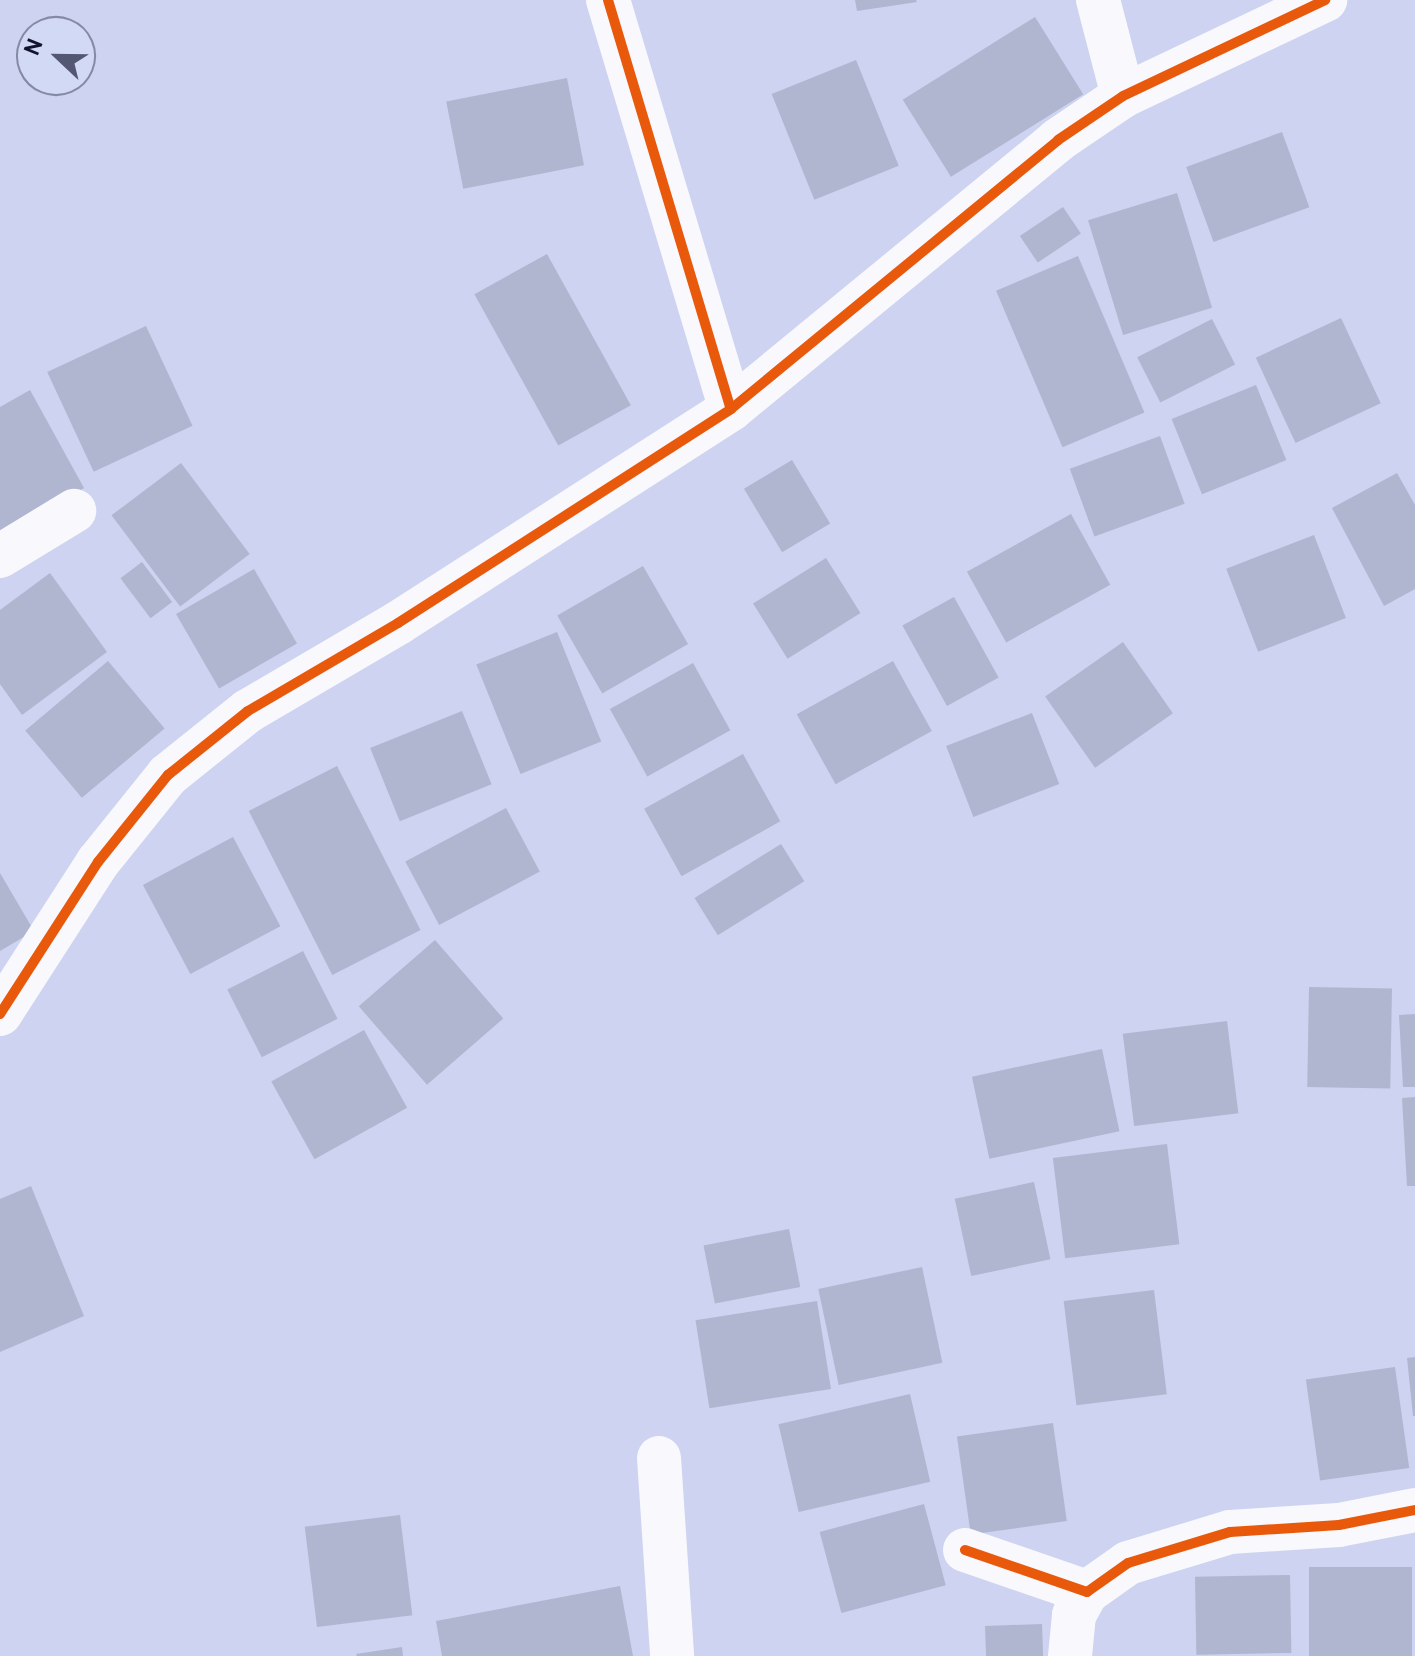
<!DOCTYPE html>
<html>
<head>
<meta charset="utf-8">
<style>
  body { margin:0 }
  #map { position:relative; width:1415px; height:1656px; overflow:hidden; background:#cdd3f0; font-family:Overpass,sans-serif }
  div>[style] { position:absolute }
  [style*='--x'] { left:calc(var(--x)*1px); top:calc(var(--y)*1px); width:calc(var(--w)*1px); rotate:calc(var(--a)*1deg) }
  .building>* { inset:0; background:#b0b6cf; transform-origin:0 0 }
  .minor>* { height:44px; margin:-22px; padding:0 22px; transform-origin:22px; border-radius:22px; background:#f8f8fd }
  .cycleway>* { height:10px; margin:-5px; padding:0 5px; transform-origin:5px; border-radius:5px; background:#e8590c }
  span { translate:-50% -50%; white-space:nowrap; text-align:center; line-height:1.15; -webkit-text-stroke:6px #d2d9f4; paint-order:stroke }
  .north { position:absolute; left:16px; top:16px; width:80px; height:80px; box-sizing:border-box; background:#d2d9f4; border:2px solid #858aa4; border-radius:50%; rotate:292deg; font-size:22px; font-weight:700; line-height:32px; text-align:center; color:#11142c }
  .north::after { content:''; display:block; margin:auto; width:28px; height:36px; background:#535771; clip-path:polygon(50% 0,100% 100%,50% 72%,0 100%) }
</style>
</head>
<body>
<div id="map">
  <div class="building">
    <i style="clip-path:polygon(855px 0,916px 0,917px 2px,857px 11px)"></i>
    <i style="left:1035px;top:17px;width:91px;height:156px;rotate:58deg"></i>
    <i style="left:856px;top:60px;width:114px;height:91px;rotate:68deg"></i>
    <i style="left:567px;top:78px;width:89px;height:123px;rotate:79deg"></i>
    <i style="left:1282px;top:132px;width:80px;height:102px;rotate:70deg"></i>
    <i style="left:1177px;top:193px;width:120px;height:93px;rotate:73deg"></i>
    <i style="left:1063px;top:207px;width:32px;height:52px;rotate:56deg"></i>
    <i style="left:547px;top:254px;width:173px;height:83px;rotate:61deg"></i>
    <i style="left:1078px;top:256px;width:170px;height:89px;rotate:67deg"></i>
    <i style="left:1341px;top:318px;width:94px;height:94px;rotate:65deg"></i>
    <i style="left:1212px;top:319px;width:51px;height:84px;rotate:63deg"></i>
    <i style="left:146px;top:326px;width:110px;height:109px;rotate:65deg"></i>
    <i style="left:1256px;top:385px;width:81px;height:91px;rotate:68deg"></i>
    <i style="clip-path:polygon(30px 390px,84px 488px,0 536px,0 407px)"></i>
    <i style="left:1160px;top:436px;width:72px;height:96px;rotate:70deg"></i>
    <i style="left:792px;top:460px;width:74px;height:56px;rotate:59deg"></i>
    <i style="left:181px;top:463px;width:114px;height:87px;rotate:53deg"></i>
    <i style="clip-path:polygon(1397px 473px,1415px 505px,1415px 589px,1384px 606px,1332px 508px)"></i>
    <i style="left:1071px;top:514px;width:81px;height:119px;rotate:61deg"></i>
    <i style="left:1314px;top:535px;width:89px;height:94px;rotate:69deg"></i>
    <i style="left:826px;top:558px;width:65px;height:86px;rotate:58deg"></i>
    <i style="left:142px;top:562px;width:50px;height:27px;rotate:53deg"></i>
    <i style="left:643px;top:566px;width:90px;height:99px;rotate:60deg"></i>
    <i style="left:254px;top:569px;width:86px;height:90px;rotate:60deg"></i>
    <i style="clip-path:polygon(50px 573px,107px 652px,22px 715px,0 684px,0 610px)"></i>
    <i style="left:954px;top:597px;width:92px;height:59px;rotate:61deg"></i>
    <i style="left:557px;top:632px;width:118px;height:87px;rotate:68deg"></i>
    <i style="left:1123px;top:642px;width:87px;height:95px;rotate:55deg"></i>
    <i style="left:108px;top:661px;width:88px;height:108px;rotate:50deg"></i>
    <i style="left:893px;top:661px;width:80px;height:110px;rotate:61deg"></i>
    <i style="left:693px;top:663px;width:77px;height:95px;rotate:61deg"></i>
    <i style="left:462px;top:711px;width:79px;height:99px;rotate:68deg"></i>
    <i style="left:1032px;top:713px;width:76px;height:92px;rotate:69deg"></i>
    <i style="left:743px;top:754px;width:77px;height:113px;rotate:61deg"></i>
    <i style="left:337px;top:766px;width:184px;height:99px;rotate:63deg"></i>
    <i style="left:506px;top:808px;width:72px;height:114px;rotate:62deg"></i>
    <i style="left:233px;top:837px;width:101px;height:102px;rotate:62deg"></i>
    <i style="left:781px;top:844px;width:44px;height:102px;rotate:58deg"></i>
    <i style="clip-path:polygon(0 873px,34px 931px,0 951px)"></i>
    <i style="left:435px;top:940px;width:104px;height:101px;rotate:49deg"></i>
    <i style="left:303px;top:951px;width:76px;height:85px;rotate:63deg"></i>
    <i style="left:1309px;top:987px;width:83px;height:100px;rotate:1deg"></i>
    <i style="clip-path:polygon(1415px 1014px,1415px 1087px,1403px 1087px,1399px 1015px)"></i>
    <i style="left:1227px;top:1021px;width:93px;height:105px;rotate:83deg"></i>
    <i style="left:364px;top:1030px;width:89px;height:106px;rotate:61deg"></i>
    <i style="left:1102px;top:1049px;width:84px;height:133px;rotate:78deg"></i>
    <i style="clip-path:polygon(1415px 1097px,1415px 1186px,1407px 1186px,1402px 1098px)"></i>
    <i style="left:1167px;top:1144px;width:101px;height:115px;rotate:83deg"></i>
    <i style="left:1034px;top:1182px;width:79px;height:81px;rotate:78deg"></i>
    <i style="clip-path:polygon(31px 1186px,84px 1316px,0 1352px,0 1199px)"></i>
    <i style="left:789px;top:1229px;width:59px;height:87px;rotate:79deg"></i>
    <i style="left:922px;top:1267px;width:98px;height:106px;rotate:78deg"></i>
    <i style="left:1154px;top:1290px;width:105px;height:91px;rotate:83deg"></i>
    <i style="left:817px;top:1301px;width:89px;height:123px;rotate:81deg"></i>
    <i style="clip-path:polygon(1415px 1357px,1415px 1416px,1413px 1416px,1407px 1358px)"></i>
    <i style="left:1395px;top:1367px;width:102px;height:90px;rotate:82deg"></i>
    <i style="left:910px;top:1394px;width:90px;height:135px;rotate:77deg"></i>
    <i style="left:1053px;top:1423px;width:99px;height:97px;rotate:82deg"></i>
    <i style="left:924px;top:1504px;width:84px;height:108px;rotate:75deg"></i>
    <i style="left:400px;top:1515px;width:101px;height:96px;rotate:83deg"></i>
    <i style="left:1412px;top:1567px;width:89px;height:103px;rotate:90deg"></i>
    <i style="left:1290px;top:1575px;width:78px;height:95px;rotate:89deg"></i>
    <i style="clip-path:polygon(620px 1586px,633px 1656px,442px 1656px,436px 1621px)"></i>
    <i style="left:1042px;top:1624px;width:32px;height:57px;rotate:88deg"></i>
    <i style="clip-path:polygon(402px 1647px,403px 1656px,357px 1656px,356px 1654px)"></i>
  </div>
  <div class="minor">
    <i style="--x:608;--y:0;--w:427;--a:73.3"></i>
    <i style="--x:1098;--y:0;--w:99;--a:75.4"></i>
    <i style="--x:0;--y:556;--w:87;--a:-31.3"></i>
    <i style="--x:0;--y:1014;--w:181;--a:-57.2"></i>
    <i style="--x:98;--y:862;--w:112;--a:-51.2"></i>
    <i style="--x:168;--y:775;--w:102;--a:-38.7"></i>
    <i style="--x:248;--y:711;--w:174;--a:-30.4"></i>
    <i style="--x:398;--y:623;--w:396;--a:-32.7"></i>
    <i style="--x:731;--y:409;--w:423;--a:-39.4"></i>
    <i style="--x:1058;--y:140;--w:78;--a:-34.1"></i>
    <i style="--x:1123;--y:96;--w:224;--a:-25.4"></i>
    <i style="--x:659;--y:1458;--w:198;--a:86.2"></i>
    <i style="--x:965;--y:1550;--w:129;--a:19"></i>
    <i style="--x:1087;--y:1592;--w:50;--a:-35.3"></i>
    <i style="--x:1128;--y:1563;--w:107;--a:-16.9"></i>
    <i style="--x:1230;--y:1532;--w:109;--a:-3.7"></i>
    <i style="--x:1339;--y:1525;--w:77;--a:-11.2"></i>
    <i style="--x:1070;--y:1656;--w:41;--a:-84.4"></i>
    <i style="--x:1074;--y:1615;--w:26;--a:-61"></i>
  </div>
  <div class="cycleway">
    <i style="--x:608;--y:0;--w:427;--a:73.3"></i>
    <i style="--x:0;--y:1014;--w:181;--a:-57.2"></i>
    <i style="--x:98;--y:862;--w:112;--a:-51.2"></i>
    <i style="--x:168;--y:775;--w:102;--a:-38.7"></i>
    <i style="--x:248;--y:711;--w:174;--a:-30.4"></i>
    <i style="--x:398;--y:623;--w:396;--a:-32.7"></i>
    <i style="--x:731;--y:409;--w:423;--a:-39.4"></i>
    <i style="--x:1058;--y:140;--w:78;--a:-34.1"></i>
    <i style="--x:1123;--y:96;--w:224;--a:-25.4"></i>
    <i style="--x:965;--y:1550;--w:129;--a:19"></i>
    <i style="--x:1087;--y:1592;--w:50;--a:-35.3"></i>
    <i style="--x:1128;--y:1563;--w:107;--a:-16.9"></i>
    <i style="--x:1230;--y:1532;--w:109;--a:-3.7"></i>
    <i style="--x:1339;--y:1525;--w:77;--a:-11.2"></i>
  </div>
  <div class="north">N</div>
</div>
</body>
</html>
